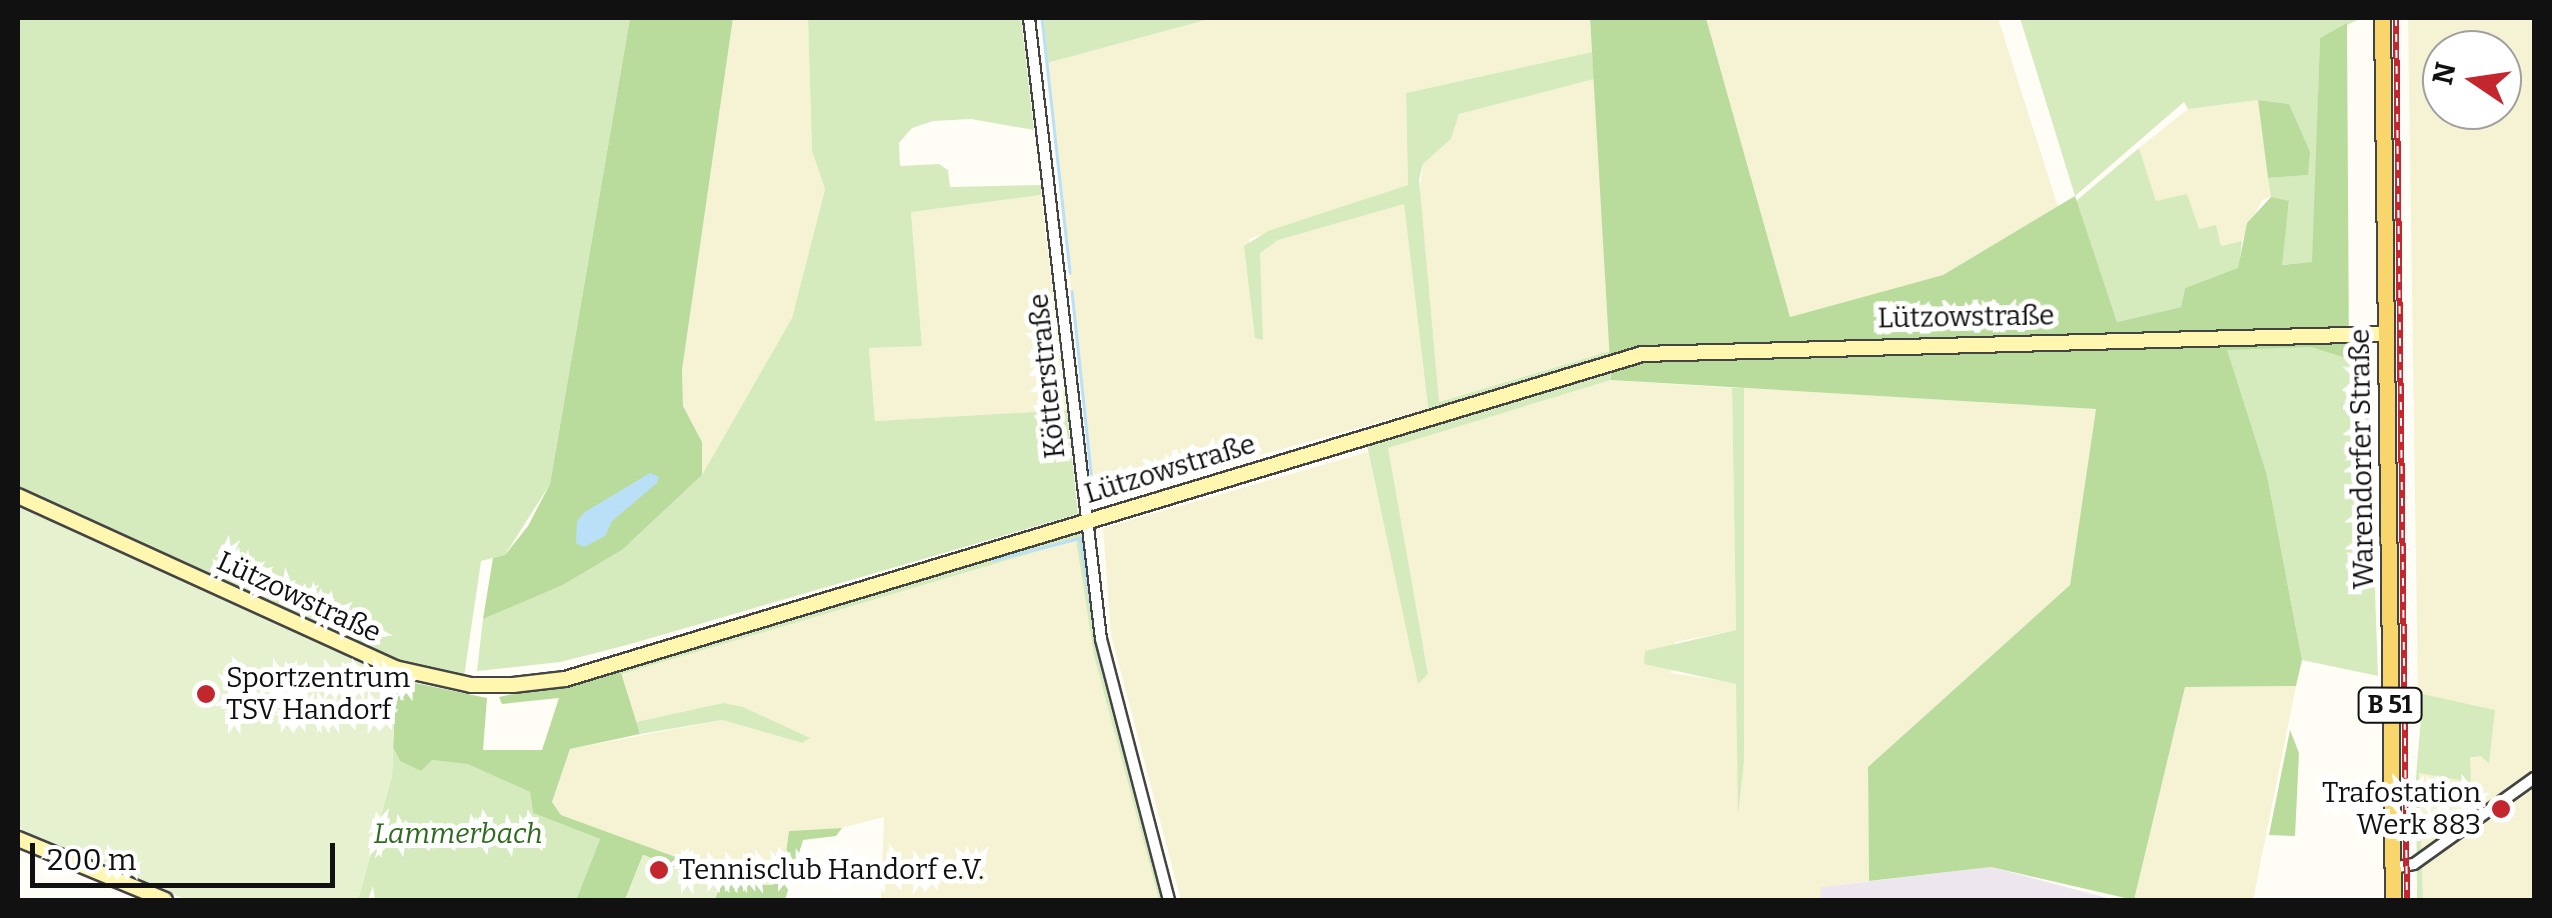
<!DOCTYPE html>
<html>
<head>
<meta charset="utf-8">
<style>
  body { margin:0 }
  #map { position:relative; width:2552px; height:918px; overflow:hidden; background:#fffdf5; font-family:Bitter,serif }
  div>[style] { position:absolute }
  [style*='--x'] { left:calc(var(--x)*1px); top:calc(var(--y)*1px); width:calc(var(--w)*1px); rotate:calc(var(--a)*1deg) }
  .industrial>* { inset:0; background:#eee6ef }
  .farmland>* { inset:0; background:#f6f3d4 }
  .green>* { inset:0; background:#d5ebbd }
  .forest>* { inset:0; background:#b9dc9c }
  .pitch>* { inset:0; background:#e6f2cf }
  .water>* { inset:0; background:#b9e0f7 }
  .stream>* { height:2.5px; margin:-1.25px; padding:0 1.25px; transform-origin:1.25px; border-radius:1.25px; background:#b9e0f7 }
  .roads { filter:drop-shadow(2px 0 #444) drop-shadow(-2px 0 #444) drop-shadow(0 2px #444) drop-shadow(0 -2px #444) }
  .street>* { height:10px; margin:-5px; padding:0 5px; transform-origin:5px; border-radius:5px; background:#fff }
  .secondary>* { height:14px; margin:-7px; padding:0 7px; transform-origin:7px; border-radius:7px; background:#fff6b0 }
  .primary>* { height:15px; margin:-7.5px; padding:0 7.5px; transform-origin:7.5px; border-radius:7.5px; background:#f9d66b }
  .rail>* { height:6px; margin-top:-3px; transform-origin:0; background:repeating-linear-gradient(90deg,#fff 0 8px,#c4262e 0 16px); box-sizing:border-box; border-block:2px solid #c4262e }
  .dots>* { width:28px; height:28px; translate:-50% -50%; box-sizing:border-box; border:5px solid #fff; border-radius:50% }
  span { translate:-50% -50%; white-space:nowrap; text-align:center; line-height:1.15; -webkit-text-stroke:10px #fff; paint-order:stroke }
  .shield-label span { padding:2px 8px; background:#fff; border:2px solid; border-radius:8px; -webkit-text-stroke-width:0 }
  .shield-label { font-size:25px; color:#111; font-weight:700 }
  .street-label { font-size:28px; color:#111 }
  .poi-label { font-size:28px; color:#111 }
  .left { translate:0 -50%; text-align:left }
  .right { translate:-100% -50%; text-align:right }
  .park-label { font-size:28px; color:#2f6b1f; font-style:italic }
  .frame { position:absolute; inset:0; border:20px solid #111; pointer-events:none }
  .north { position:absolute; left:2422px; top:30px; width:100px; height:100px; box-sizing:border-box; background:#fff; border:2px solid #a0a0a0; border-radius:50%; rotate:283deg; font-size:28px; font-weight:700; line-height:40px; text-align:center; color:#111 }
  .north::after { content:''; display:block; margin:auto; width:35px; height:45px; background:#c4262e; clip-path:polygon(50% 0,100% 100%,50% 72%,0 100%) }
  .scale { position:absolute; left:30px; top:843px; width:305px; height:45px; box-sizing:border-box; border:5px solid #111; border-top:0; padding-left:12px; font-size:30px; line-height:35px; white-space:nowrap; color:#111; -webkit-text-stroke:8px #fff; paint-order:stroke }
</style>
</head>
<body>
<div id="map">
  <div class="industrial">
    <i style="clip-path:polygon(1991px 867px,2115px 900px,1820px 900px,1820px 887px)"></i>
  </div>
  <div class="farmland">
    <i style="clip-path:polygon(733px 18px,808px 18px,812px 151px,825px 188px,792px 318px,702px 475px,702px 442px,683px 406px,682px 370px)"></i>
    <i style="clip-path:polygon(1213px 18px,1590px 18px,1592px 52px,1406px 93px,1408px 185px,1249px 239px,1263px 339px,1259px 253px,1277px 240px,1404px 203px,1428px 409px,1102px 498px,1093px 492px,1047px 63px)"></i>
    <i style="clip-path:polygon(1706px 18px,1998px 18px,2058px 207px,1943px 275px,1790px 317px)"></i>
    <i style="clip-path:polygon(evenodd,2408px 18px,2534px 18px,2534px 900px,2423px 900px,2419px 773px,2481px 756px,2488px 763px,2495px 710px,2423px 694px,2418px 701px,2408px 18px,2442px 50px,2502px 50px,2502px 110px,2442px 110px,2442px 50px)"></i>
    <i style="clip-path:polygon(1594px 79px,1610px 351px,1438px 402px,1418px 203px,1423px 164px,1451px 139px,1459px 114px)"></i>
    <i style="clip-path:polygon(2258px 100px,2271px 197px,2262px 200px,2242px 241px,2221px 246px,2156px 202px,2139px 148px,2188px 109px)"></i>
    <i style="clip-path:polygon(1041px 195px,1067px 410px,875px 421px,869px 348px,922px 345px,911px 212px)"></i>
    <i style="clip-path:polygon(1611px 380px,1732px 388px,1736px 630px,1675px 642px,1671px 673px,1737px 683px,1738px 811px,1744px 762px,1744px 388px,2096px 409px,2070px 585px,1868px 767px,1869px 881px,1821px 887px,1820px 900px,1181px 900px,1111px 635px,1103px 528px,1368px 452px,1419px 683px,1428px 673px,1387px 448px)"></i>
    <i style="clip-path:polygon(1076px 540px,1094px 656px,1159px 900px,881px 900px,884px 817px,842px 828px,789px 831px,784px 867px,773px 885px,751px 885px,561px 815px,552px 802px,570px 749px,722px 720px,801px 743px,809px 739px,723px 703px,636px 722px,622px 674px)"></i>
    <i style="clip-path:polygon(2296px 686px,2253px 900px,2134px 900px,2185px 687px)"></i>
  </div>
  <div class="green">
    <i style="clip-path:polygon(18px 18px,630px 18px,550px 484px,505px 555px,481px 561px,464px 677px,396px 663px,18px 490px)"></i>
    <i style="clip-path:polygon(808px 18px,1021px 18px,1034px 130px,971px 119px,933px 121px,912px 128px,899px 143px,900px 166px,939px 164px,948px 170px,950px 187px,1042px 185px,1041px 195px,911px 212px,922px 346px,869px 348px,875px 421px,1067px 410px,1078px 514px,627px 645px,560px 662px,477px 671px,483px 619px,563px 585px,622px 550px,702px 475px,792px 318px,825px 189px,812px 151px)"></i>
    <i style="clip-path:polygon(1042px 18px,1213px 18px,1047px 63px)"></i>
    <i style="clip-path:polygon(2020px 18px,2362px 18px,2320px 38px,2313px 262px,2281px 265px,2289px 202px,2271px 197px,2268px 178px,2308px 175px,2289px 104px,2258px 100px,2188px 109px,2184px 102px,2075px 196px)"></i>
    <i style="clip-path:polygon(1592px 52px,1594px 79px,1459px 114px,1451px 139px,1423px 164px,1419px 179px,1439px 402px,1610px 351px,1611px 380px,1388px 448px,1428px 674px,1418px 684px,1365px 436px,1429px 416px,1404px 204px,1278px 240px,1260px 253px,1263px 340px,1255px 338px,1244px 246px,1268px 231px,1408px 185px,1406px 93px)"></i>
    <i style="clip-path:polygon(2139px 148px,2156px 201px,2187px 194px,2199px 229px,2216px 225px,2221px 246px,2242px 241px,2239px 268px,2185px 288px,2181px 307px,2117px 322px,2076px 201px)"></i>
    <i style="clip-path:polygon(2353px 344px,2362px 347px,2367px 365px,2378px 676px,2302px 660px,2267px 475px,2226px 349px,2311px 347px,2348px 358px)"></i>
    <i style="clip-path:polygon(1732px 388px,1744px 388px,1744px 762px,1738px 815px,1736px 684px,1644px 664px,1645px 651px,1736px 630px)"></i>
    <i style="clip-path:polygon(1073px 530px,1088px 538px,1101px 639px,1169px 900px,1159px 900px,1094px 656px,1076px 540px,622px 674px,620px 669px)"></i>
    <i style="clip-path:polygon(2423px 694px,2495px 710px,2489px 764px,2481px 756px,2470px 758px,2471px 782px,2419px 773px,2423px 900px,2417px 900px,2416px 777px)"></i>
    <i style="clip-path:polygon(723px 703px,743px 707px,810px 738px,802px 743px,722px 720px,640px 734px,636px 722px)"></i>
    <i style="clip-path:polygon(393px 747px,400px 761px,420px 770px,432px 760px,468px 763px,530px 792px,533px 813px,600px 839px,576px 900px,375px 900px,373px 886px,368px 900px,358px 900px,392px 775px)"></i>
  </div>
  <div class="forest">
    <i style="clip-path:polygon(630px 18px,733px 18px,682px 370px,683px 406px,702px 442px,702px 475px,622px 550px,563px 585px,483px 619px,493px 558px,505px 555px,528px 526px,550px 484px)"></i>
    <i style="clip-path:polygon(1590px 18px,1706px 18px,1790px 317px,1943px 275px,2075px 196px,2117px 322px,2181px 307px,2185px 288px,2238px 268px,2247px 223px,2271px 197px,2289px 201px,2282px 265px,2312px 262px,2320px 38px,2347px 23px,2349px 359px,2311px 347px,2227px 350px,2267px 475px,2302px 660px,2296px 686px,2185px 687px,2134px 900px,1991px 867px,1869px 881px,1868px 767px,2070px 585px,2096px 409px,1611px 380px)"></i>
    <i style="clip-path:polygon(2258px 100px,2289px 104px,2310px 152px,2308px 175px,2268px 178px)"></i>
    <i style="clip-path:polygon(620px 669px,640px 734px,570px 749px,552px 802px,561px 815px,752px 885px,773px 885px,784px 867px,789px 831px,842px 828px,836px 836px,803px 840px,785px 900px,715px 900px,720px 884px,643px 855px,625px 900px,576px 900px,600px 839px,533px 813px,530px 792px,468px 764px,432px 760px,421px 771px,400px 761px,393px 747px,396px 679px,487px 698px,483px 750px,542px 750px,559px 698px,502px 704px,499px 697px)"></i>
    <i style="clip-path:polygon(2290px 730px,2299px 753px,2295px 836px,2269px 835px)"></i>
  </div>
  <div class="pitch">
    <i style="clip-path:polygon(18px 503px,396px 679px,392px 775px,358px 900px,187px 900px,25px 834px,18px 824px)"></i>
    <i style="clip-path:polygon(643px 855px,720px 885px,715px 900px,625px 900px)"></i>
  </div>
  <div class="water">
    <i style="clip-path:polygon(650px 473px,659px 477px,657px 483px,612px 521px,605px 536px,584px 547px,576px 543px,577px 521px,585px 512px)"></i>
  </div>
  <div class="stream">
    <i style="--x:1042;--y:18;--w:256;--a:83.7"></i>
    <i style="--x:1072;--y:291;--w:202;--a:84"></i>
    <i style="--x:993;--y:560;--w:90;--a:-14.2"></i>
    <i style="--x:1080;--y:538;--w:120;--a:80.9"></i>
    <i style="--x:1099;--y:656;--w:82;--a:74.4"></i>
  </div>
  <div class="roads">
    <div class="street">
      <i style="--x:1029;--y:18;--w:625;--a:83.39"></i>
      <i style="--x:1101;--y:639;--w:270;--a:75.4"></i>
      <i style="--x:2393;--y:868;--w:21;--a:-11"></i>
      <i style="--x:2414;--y:864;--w:148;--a:-35.6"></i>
    </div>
    <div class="secondary">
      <i style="--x:18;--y:496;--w:414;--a:24.5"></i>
      <i style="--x:395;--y:668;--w:78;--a:12.6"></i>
      <i style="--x:471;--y:685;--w:42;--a:0"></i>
      <i style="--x:513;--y:685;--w:52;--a:-6.6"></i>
      <i style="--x:565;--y:679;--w:1125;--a:-16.79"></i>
      <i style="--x:1642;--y:354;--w:742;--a:-1.54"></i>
      <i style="--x:18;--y:839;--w:159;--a:22.5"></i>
    </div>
    <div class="primary">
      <i style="--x:2382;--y:18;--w:882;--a:89.29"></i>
    </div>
  </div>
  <div class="rail">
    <i style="--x:2396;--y:18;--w:882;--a:89.29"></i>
  </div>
  <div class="dots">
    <i style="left:206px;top:694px;background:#c4262e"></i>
    <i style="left:2501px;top:809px;background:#c4262e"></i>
    <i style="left:659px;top:870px;background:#c4262e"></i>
  </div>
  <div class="shield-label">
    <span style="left:2390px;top:705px">B 51</span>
  </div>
  <div class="street-label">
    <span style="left:1966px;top:317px;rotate:-1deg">Lützowstraße</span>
    <span style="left:1047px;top:376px;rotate:-96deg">Kötterstraße</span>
    <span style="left:2362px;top:459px;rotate:-91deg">Warendorfer Straße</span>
    <span style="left:1170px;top:469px;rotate:-17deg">Lützowstraße</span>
    <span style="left:299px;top:597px;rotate:25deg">Lützowstraße</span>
  </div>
  <div class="poi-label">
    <span class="left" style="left:226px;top:694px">Sportzentrum<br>TSV Handorf</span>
    <span class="right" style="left:2481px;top:809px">Trafostation<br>Werk 883</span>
    <span class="left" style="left:679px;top:870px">Tennisclub Handorf e.V.</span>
  </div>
  <div class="park-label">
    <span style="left:458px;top:834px">Lammerbach</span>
  </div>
  <div class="frame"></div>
  <div class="north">N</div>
  <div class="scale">200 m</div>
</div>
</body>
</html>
